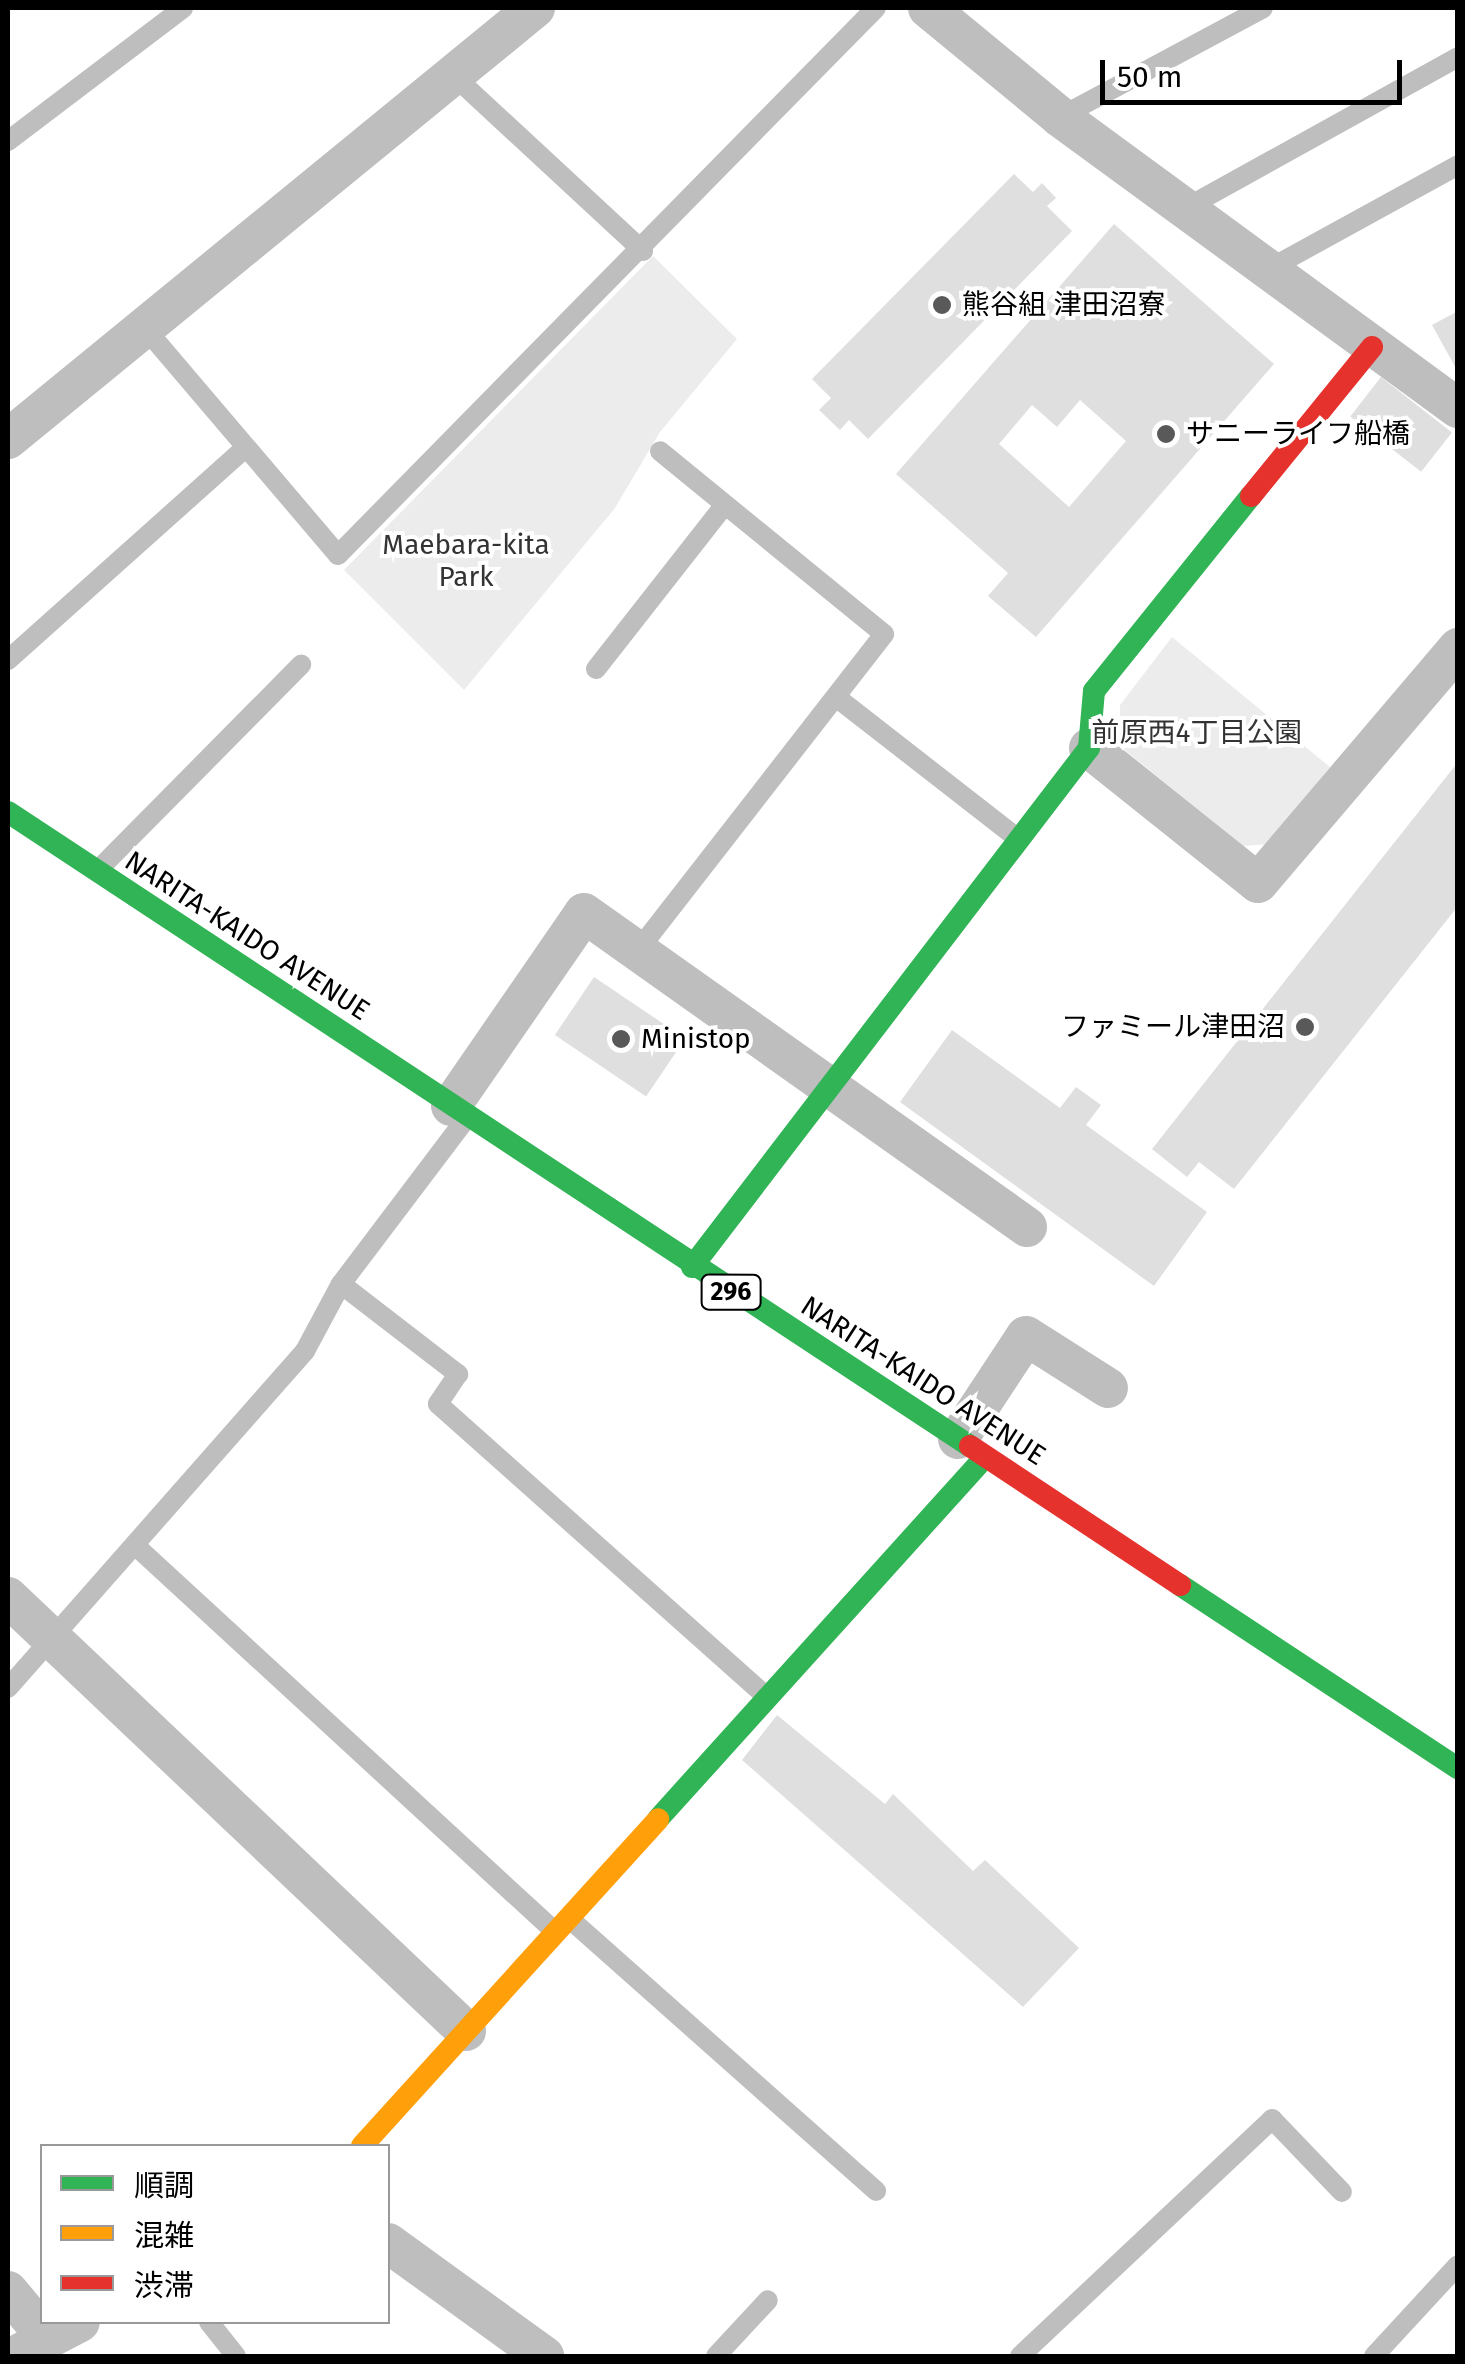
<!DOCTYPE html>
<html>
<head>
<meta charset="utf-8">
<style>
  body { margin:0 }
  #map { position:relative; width:1465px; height:2364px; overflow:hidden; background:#fff; font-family:"Fira Sans","Noto Sans JP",sans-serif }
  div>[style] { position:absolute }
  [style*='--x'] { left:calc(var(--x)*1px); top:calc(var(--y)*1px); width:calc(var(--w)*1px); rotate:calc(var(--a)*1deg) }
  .green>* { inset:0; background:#ececec }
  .building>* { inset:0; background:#dfdfdf; transform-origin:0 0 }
  .lane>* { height:20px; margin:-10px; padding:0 10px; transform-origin:10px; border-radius:10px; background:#bebebe }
  .street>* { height:40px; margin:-20px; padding:0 20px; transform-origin:20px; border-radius:20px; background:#bebebe }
  .fast>* { height:22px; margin:-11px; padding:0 11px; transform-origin:11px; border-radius:11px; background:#30b455 }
  .slow>* { height:22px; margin:-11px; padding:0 11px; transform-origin:11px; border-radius:11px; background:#ff9f0a }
  .jam>* { height:22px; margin:-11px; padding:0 11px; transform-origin:11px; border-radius:11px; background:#e5322d }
  .dots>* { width:28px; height:28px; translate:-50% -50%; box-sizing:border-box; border:5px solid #fff; border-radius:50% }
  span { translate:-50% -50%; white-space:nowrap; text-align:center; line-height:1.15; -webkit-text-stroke:8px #fff; paint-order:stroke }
  .shield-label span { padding:2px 8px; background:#fff; border:2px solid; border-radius:8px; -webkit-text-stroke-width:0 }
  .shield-label { font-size:25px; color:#000; font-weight:700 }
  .poi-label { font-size:28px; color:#000 }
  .left { translate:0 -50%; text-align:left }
  .right { translate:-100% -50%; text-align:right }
  .park-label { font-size:28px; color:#333 }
  .street-label { font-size:28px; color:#000 }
  .frame { position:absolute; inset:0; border:10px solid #000; pointer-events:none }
  .legend { position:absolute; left:40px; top:2144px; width:350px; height:180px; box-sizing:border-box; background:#fff; border:2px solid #999; margin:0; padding:12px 18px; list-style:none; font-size:30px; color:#000 }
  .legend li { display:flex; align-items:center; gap:20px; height:50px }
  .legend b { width:50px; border:2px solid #999 }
  .scale { position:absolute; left:1100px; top:60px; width:302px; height:45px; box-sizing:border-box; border:5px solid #000; border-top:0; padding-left:12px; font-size:30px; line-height:35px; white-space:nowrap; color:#000; -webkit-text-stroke:8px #fff; paint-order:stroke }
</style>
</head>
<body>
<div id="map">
  <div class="green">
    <i style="clip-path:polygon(653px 256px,737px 339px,660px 432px,615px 508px,464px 690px,344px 570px)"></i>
    <i style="clip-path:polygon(1172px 637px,1330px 767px,1270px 844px,1243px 846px,1120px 746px,1120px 705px)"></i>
  </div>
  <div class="building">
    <i style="clip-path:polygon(1014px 174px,1033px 192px,1042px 183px,1056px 198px,1047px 206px,1072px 231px,868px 439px,849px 420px,840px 430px,819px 410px,831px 398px,812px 379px)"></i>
    <i style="clip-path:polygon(evenodd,1114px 224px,1274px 364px,1036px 637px,988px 596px,1008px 573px,896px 474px,1114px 224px,1080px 400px,1126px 441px,1069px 507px,999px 444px,1032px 405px,1057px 427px,1080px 400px)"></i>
    <i style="clip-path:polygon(1458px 311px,1458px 372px,1432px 325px)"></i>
    <i style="left:1381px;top:377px;width:90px;height:50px;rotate:38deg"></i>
    <i style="clip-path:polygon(1458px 762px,1458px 906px,1234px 1189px,1199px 1162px,1187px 1177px,1152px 1149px)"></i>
    <i style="left:594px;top:977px;width:110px;height:70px;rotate:34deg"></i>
    <i style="clip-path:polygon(952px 1030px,1060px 1108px,1076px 1087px,1101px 1105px,1086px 1125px,1207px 1212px,1154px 1286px,900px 1102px)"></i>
    <i style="clip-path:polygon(777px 1715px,885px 1804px,893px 1794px,973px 1871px,985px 1860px,1079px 1948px,1023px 2007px,742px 1760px)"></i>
  </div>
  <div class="lane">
    <i style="--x:453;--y:75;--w:259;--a:42.8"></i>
    <i style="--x:1060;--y:117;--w:230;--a:-28.2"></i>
    <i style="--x:8;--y:141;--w:220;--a:-37.2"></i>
    <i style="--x:1184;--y:209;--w:313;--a:-29"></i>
    <i style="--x:1269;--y:269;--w:216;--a:-28.8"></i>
    <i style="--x:144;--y:327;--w:299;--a:49.6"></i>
    <i style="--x:338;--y:555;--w:767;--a:-45.48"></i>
    <i style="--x:8;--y:660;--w:318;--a:-41.8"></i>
    <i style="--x:596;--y:669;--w:207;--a:-51.9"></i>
    <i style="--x:836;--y:697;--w:228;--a:37.9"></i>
    <i style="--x:98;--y:870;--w:289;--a:-45.3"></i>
    <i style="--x:639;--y:949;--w:399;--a:-52.1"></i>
    <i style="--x:884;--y:634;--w:289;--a:-140.8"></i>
    <i style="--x:341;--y:1284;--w:148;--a:37.6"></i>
    <i style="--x:458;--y:1374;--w:36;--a:124"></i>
    <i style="--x:438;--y:1404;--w:439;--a:41.7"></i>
    <i style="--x:138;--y:1548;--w:563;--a:42.62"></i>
    <i style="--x:8;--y:1688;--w:449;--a:-48.6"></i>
    <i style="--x:305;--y:1351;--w:76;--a:-61.8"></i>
    <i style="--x:341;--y:1284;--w:207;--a:-52.9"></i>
    <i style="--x:571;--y:1920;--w:408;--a:41.6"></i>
    <i style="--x:209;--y:2322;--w:43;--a:51.5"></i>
    <i style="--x:716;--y:2356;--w:76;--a:-47.1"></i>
    <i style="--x:1020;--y:2356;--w:346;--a:-43.2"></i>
    <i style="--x:1272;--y:2119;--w:101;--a:46.2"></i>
    <i style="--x:1374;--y:2356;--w:124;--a:-47.3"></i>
  </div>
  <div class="street">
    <i style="--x:928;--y:8;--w:171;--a:39.5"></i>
    <i style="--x:1060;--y:117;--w:493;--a:36.2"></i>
    <i style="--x:8;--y:439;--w:681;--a:-39.28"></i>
    <i style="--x:1089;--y:748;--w:216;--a:38.6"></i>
    <i style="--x:1258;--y:883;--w:309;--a:-49.6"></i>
    <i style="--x:451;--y:1106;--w:234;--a:-55.4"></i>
    <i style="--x:584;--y:913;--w:543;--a:35.33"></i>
    <i style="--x:958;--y:1439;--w:123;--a:-56.6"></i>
    <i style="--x:1026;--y:1336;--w:97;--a:32.4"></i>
    <i style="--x:8;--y:1597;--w:631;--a:43.46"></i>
    <i style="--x:388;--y:2243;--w:193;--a:35.9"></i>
    <i style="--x:8;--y:2291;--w:62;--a:50.2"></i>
    <i style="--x:15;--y:2356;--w:73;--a:-27.6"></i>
  </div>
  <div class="fast">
    <i style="--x:8;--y:812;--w:1152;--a:33.39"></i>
    <i style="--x:692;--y:1267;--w:653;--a:-52.59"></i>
    <i style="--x:1089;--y:748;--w:57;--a:-85"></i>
    <i style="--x:1094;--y:691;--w:250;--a:-51.2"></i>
    <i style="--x:1180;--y:1585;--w:333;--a:33.4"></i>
    <i style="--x:658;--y:1819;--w:488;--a:-47.9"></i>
  </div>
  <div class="slow">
    <i style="--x:362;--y:2146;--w:441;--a:-47.8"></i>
  </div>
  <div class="jam">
    <i style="--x:1251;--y:496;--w:192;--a:-50.9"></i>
    <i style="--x:970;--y:1446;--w:252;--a:33.5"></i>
  </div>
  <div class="dots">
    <i style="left:942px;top:305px;background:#595959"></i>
    <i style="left:1166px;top:434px;background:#595959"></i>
    <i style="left:1305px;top:1027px;background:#595959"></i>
    <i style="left:621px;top:1039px;background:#595959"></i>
  </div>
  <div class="shield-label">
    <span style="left:731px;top:1292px">296</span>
  </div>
  <div class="poi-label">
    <span class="left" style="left:962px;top:305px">熊谷組 津田沼寮</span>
    <span class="left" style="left:1186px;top:434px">サニーライフ船橋</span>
    <span class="right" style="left:1285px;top:1027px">ファミール津田沼</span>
    <span class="left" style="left:641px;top:1039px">Ministop</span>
  </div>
  <div class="park-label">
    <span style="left:466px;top:561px">Maebara-kita<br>Park</span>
    <span style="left:1197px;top:733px">前原西4丁目公園</span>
  </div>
  <div class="street-label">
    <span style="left:247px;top:936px;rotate:33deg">NARITA-KAIDO AVENUE</span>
    <span style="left:923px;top:1381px;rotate:33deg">NARITA-KAIDO AVENUE</span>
  </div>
  <div class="frame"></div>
  <ul class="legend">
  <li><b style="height:12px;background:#30b455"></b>順調</li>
  <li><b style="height:12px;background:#ff9f0a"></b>混雑</li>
  <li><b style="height:12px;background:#e5322d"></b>渋滞</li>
  </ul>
  <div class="scale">50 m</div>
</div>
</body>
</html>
